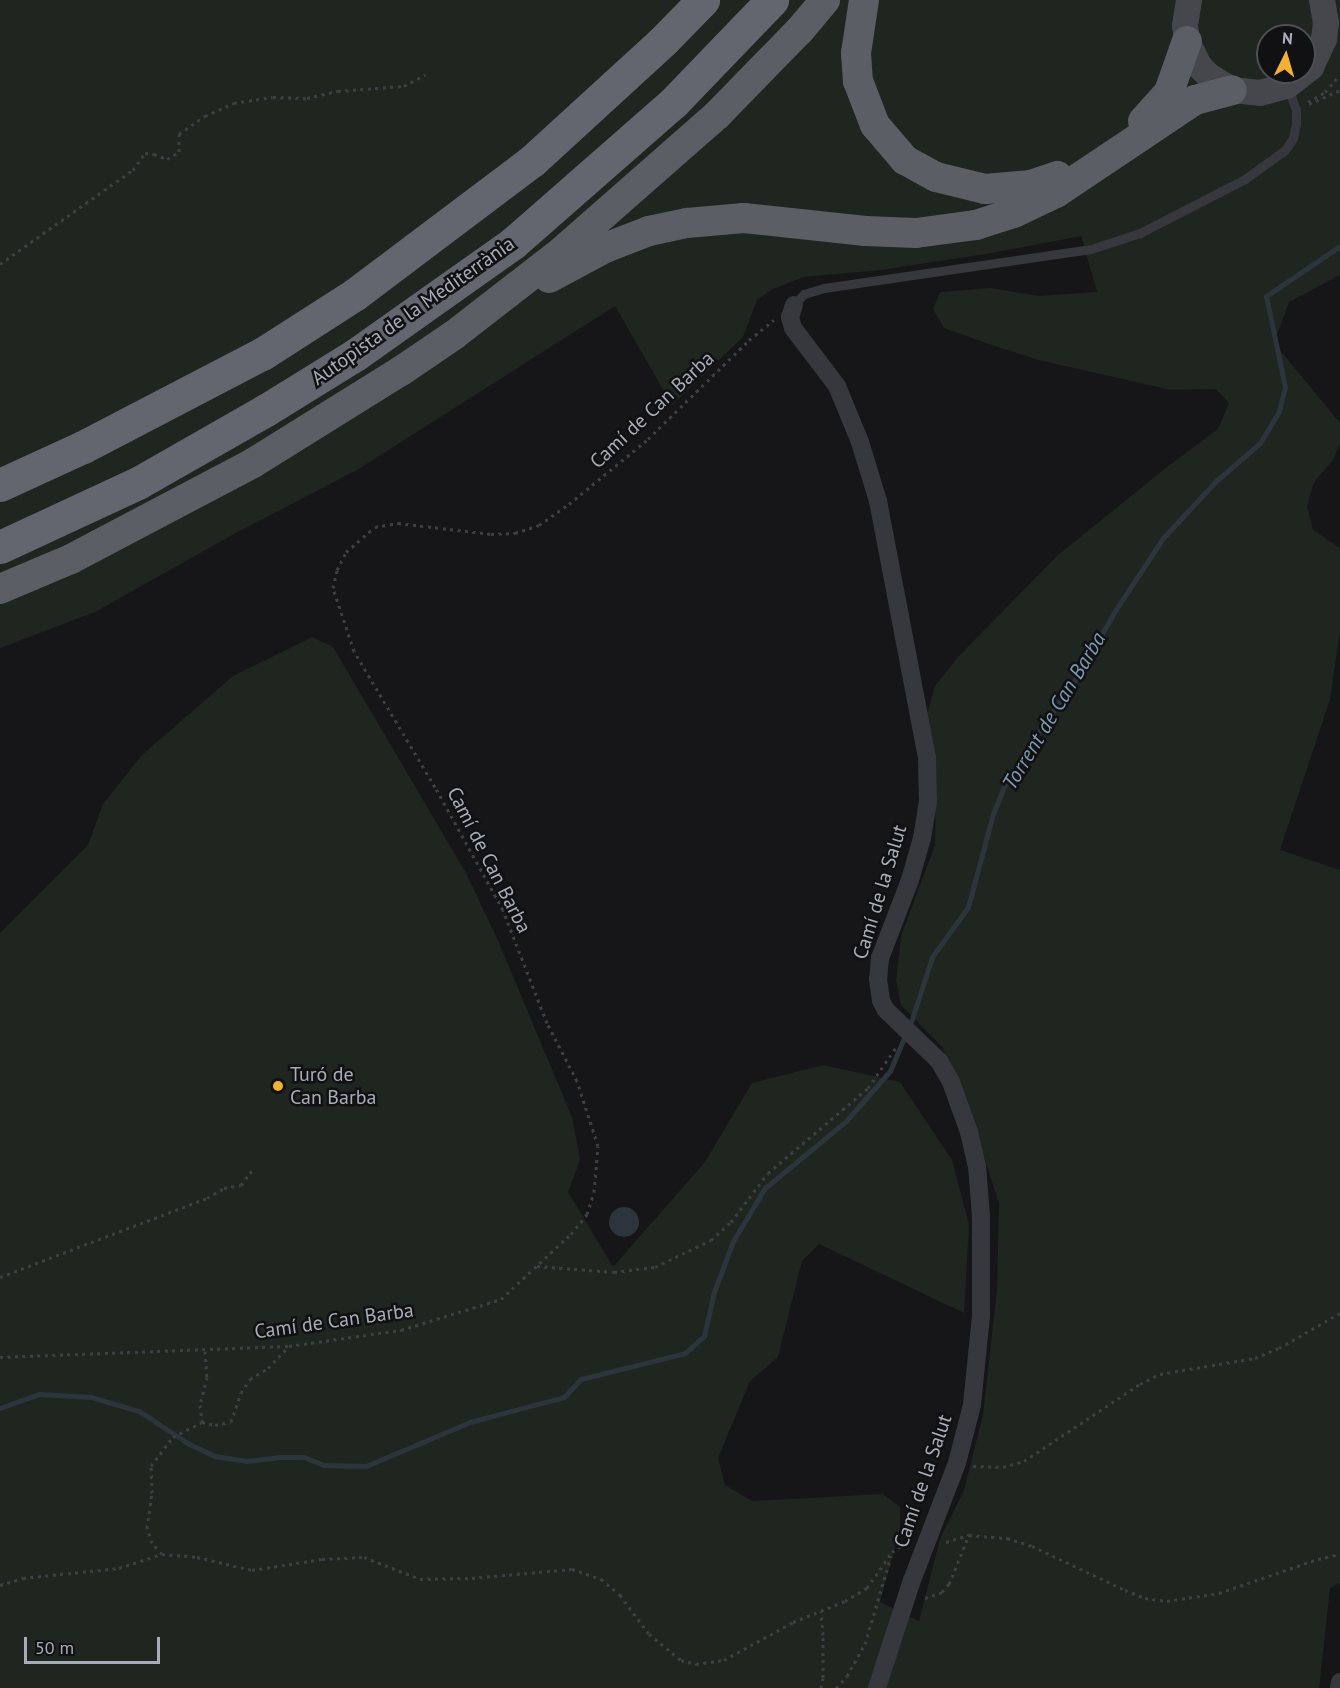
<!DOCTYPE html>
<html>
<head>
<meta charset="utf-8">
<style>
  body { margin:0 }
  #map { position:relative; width:1340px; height:1688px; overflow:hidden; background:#161618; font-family:"PT Sans",sans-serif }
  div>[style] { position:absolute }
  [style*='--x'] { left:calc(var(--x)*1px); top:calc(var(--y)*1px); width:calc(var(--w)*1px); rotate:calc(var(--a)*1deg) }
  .green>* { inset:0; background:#1e261f }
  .water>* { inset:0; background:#2c353c }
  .round { border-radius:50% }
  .stream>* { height:5px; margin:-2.5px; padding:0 2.5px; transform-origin:2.5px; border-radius:2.5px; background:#2c353c }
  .path>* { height:3px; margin-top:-1.5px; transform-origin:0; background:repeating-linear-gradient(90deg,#3d3f44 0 3px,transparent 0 7.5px) }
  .service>* { height:9px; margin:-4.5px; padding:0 4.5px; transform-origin:4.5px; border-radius:4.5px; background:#37383d }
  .minor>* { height:18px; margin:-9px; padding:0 9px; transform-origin:9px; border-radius:9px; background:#37383d }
  .secondary>* { height:26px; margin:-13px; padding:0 13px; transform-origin:13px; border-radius:13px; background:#45474d }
  .trunk>* { height:30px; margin:-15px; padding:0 15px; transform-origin:15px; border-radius:15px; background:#5b5e65 }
  .motorway>* { height:33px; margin:-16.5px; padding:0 16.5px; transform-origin:16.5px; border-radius:16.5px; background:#63666e }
  .dots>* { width:16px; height:16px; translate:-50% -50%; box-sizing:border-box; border:3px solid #111113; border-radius:50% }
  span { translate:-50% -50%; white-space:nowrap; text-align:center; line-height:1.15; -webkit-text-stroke:5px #111113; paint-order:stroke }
  .street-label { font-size:20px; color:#a8adb8 }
  .poi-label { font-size:20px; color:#a8adb8 }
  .left { translate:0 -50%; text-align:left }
  .water-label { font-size:21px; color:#7f9bb3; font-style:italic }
  .north { position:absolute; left:1256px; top:24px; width:60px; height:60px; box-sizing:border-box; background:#111113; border:2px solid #4d4f55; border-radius:50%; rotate:5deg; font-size:16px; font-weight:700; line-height:24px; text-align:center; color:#a8adb8 }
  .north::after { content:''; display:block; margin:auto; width:21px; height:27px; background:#f2b134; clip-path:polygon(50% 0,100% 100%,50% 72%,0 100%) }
  .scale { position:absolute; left:24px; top:1637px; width:136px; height:27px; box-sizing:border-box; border:3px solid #a8adb8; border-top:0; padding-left:8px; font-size:18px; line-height:21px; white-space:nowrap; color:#a8adb8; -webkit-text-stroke:4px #111113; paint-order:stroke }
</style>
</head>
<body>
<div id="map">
  <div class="green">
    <i style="clip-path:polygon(evenodd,0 0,1340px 0,1340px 275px,1289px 302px,1274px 343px,1340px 423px,1340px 444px,1333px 460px,1314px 482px,1307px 506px,1313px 530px,1340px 548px,1340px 632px,1330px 699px,1280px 850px,1340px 870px,1340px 1583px,1330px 1588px,1319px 1688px,0 1688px,0 933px,88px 845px,103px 804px,142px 755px,233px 676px,312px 637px,333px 647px,466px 873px,496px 936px,572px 1117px,580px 1160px,568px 1192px,613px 1267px,705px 1162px,752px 1083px,823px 1065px,900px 1082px,952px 1160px,969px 1225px,964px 1313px,819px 1244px,802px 1261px,778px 1357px,750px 1381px,718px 1458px,725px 1485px,752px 1501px,883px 1494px,900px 1507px,900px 1528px,880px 1602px,919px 1621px,940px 1539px,964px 1490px,983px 1415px,997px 1290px,999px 1203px,966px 1102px,942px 1047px,901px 1005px,896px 980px,901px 936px,935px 845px,936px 767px,927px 714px,935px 686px,957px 658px,1058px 555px,1167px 467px,1218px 429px,1229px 403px,1216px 389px,1171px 390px,1039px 360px,989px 344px,944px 328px,933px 309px,940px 292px,991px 288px,1039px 296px,1097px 292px,1081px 236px,992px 253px,881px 270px,803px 277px,771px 290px,757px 300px,743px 337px,672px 405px,615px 306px,357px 470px,234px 534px,95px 612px,0 648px,0 0,1268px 36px,1304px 36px,1304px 72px,1268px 72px,1268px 36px)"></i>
  </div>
  <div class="water">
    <i class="round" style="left:609px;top:1207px;width:30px;height:30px"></i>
  </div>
  <div class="stream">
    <i style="--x:0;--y:1408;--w:41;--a:-19.7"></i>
    <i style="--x:39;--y:1394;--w:52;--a:3.3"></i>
    <i style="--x:91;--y:1397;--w:50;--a:16.3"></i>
    <i style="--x:139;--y:1411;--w:60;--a:33.4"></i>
    <i style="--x:189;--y:1444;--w:29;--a:25"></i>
    <i style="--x:215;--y:1456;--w:32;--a:9"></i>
    <i style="--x:247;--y:1461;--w:31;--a:-7"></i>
    <i style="--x:278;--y:1457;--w:26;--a:0"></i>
    <i style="--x:304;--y:1457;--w:22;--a:22"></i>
    <i style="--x:324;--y:1465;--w:42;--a:1.4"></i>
    <i style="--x:366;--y:1466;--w:113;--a:-22.9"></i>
    <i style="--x:470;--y:1422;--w:97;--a:-14.9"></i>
    <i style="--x:564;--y:1397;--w:25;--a:-47"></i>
    <i style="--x:581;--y:1379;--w:107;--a:-14"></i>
    <i style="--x:685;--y:1353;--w:25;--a:-42"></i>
    <i style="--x:704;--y:1336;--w:45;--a:-77.2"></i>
    <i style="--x:714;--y:1292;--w:54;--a:-69.6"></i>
    <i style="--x:733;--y:1241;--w:62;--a:-58.9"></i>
    <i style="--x:765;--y:1188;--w:105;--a:-39.6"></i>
    <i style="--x:846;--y:1121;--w:67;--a:-48.7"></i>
    <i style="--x:890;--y:1071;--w:56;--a:-67.1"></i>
    <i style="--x:912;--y:1019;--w:65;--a:-72.1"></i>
    <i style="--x:932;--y:957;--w:62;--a:-54.2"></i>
    <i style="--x:968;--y:907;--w:96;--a:-75"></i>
    <i style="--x:993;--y:814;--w:31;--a:-68"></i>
    <i style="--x:1005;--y:785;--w:35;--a:-59"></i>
    <i style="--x:1023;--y:755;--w:93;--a:-55.5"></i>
    <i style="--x:1076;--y:678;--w:78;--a:-59.8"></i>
    <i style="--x:1115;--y:611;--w:87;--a:-56.7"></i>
    <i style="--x:1163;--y:538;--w:78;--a:-47.1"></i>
    <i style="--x:1216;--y:481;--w:58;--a:-40.8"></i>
    <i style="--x:1260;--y:443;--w:37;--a:-59"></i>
    <i style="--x:1279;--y:411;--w:25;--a:-76"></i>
    <i style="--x:1285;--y:387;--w:93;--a:-101.8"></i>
    <i style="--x:1266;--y:296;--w:89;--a:-34"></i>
  </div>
  <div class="path">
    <i style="--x:1308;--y:102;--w:20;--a:-30"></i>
    <i style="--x:1325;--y:92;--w:23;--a:-49"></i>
    <i style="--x:1309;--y:104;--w:34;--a:-24"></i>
    <i style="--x:0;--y:264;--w:163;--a:-35.3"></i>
    <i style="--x:133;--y:170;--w:21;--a:-55"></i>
    <i style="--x:145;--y:153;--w:9;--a:6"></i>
    <i style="--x:154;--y:154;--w:14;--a:21"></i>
    <i style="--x:167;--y:159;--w:14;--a:-30"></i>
    <i style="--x:179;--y:152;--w:18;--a:-90"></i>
    <i style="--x:179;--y:134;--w:32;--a:-35"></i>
    <i style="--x:205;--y:116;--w:32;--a:-24"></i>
    <i style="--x:234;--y:103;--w:39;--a:-9"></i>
    <i style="--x:273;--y:97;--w:34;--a:2"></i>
    <i style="--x:307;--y:98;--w:32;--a:-13"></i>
    <i style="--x:338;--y:91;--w:66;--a:-4.3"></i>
    <i style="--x:404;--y:86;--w:24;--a:-28"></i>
    <i style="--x:537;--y:1266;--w:77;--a:4.5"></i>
    <i style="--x:614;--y:1272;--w:41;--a:-7"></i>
    <i style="--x:655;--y:1267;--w:62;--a:-25.7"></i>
    <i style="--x:711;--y:1240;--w:27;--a:-42"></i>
    <i style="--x:731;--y:1222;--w:61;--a:-52.9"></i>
    <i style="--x:768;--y:1173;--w:131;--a:-40.4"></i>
    <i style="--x:868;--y:1088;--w:51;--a:-55.4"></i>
    <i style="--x:0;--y:1277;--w:222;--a:-20.9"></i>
    <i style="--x:207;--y:1198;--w:20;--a:-30"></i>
    <i style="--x:224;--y:1188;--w:17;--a:-10"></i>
    <i style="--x:241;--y:1185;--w:20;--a:-53"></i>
    <i style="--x:205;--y:1351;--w:26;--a:86"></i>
    <i style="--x:207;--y:1377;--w:29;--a:104"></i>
    <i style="--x:200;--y:1405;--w:17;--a:83"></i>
    <i style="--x:202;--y:1422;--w:13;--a:13"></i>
    <i style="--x:215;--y:1425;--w:16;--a:-11"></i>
    <i style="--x:231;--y:1422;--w:31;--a:-71"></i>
    <i style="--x:241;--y:1393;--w:17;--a:-57"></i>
    <i style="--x:250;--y:1379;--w:21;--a:-31"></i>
    <i style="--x:268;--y:1368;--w:30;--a:-46"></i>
    <i style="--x:0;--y:1357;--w:289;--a:-2.2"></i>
    <i style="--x:289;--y:1346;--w:113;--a:-8.1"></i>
    <i style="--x:401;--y:1330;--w:105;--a:-17.2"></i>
    <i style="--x:501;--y:1299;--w:96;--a:-42.9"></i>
    <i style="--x:571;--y:1234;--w:26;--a:-51"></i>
    <i style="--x:587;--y:1214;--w:23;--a:-72"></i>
    <i style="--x:594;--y:1192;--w:46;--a:-85"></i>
    <i style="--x:598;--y:1146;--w:68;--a:-107.9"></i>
    <i style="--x:577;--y:1081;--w:65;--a:-117.3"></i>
    <i style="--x:547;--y:1023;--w:121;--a:-111.3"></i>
    <i style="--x:503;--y:910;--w:141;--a:-118.9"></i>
    <i style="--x:435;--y:787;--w:158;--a:-120.8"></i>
    <i style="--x:354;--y:651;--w:66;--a:-108.4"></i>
    <i style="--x:333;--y:588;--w:18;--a:-77"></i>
    <i style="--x:337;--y:570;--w:20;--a:-63"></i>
    <i style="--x:346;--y:552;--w:38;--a:-41"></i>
    <i style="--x:375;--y:527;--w:23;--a:-10"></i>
    <i style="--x:398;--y:523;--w:94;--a:6.7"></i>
    <i style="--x:491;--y:534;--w:24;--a:-2"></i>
    <i style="--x:515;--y:533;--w:25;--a:-18"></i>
    <i style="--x:539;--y:525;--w:37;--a:-35"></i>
    <i style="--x:569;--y:504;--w:102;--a:-39.4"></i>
    <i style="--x:648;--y:439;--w:141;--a:-44.4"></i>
    <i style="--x:749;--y:340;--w:32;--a:-39"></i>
    <i style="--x:973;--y:1466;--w:30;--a:2"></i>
    <i style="--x:1003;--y:1467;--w:22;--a:-16"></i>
    <i style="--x:1024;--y:1461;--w:139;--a:-33.6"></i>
    <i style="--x:1140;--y:1384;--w:22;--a:-27"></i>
    <i style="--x:1160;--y:1374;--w:96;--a:-9.6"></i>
    <i style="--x:1255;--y:1358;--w:26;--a:-23"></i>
    <i style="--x:1279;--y:1348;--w:70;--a:-29.8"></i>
    <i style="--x:946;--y:1542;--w:24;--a:-17"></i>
    <i style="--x:969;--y:1535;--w:38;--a:5"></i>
    <i style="--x:1007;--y:1538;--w:26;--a:18"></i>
    <i style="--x:1032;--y:1546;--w:103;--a:25.3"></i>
    <i style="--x:1125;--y:1590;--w:22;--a:22"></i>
    <i style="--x:1145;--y:1598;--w:22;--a:8"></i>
    <i style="--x:1167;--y:1601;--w:53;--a:-8.7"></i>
    <i style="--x:1219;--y:1593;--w:105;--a:-19"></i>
    <i style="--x:1318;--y:1559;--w:23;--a:-13"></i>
    <i style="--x:162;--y:1554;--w:15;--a:-132"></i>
    <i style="--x:152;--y:1543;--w:16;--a:-108"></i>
    <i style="--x:147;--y:1528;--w:35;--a:-82"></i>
    <i style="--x:152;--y:1493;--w:27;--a:-92"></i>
    <i style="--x:151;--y:1466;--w:36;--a:-53"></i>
    <i style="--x:173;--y:1437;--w:33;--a:-27"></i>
    <i style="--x:0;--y:1585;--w:24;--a:-17"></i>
    <i style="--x:23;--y:1578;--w:97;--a:-5.9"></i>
    <i style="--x:119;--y:1568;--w:45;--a:-18"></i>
    <i style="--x:162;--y:1554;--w:35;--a:5"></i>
    <i style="--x:197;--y:1557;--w:57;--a:13.3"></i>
    <i style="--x:252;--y:1570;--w:71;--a:-8.9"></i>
    <i style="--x:322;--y:1559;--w:42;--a:-2.7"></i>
    <i style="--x:364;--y:1557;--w:60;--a:21.4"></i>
    <i style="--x:420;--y:1579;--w:52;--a:-1.1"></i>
    <i style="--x:472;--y:1578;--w:100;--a:-5.1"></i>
    <i style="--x:572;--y:1569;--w:31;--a:19"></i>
    <i style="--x:601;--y:1579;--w:25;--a:40"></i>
    <i style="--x:620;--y:1595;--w:49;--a:53.4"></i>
    <i style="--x:649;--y:1634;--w:41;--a:39.1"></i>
    <i style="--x:681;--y:1660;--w:16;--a:15"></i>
    <i style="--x:696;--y:1664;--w:28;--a:-8"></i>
    <i style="--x:724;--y:1660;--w:79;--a:-28.8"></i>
    <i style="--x:793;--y:1622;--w:56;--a:-22"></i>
    <i style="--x:845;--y:1601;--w:26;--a:-31"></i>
    <i style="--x:867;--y:1588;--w:44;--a:-55.2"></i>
    <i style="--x:892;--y:1552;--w:18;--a:-34"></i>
    <i style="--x:925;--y:1598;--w:18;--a:-19"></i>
    <i style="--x:942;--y:1592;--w:11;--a:-49"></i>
    <i style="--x:949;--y:1584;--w:53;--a:-67.8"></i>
    <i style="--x:821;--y:1688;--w:10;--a:-79"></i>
    <i style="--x:823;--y:1678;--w:43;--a:-90"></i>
    <i style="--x:823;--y:1635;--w:24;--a:-95"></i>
    <i style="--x:836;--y:1688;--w:16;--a:-47"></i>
    <i style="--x:847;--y:1676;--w:37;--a:-61"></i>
    <i style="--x:865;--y:1644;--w:92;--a:-73.5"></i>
  </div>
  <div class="service">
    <i style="--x:794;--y:305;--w:15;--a:-48"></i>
    <i style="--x:804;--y:294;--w:21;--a:-17"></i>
    <i style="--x:824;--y:288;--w:270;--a:-8.3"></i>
    <i style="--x:1091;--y:249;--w:52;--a:-18.1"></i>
    <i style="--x:1140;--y:233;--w:118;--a:-27.2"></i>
    <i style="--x:1245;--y:179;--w:49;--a:-35.9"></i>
    <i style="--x:1285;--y:150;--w:14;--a:-56"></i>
    <i style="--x:1293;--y:138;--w:14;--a:-78"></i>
    <i style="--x:1296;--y:124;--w:14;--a:-90"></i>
    <i style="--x:1296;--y:110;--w:23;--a:-110"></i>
  </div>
  <div class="minor">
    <i style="--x:794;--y:305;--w:13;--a:108"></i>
    <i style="--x:790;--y:317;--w:11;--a:75"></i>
    <i style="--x:793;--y:328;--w:73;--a:52.8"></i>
    <i style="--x:837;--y:386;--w:61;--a:67.7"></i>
    <i style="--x:860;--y:442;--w:62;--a:73"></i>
    <i style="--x:878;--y:501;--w:262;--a:79.2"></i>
    <i style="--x:927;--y:758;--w:43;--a:88.7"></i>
    <i style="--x:928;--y:801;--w:37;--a:99"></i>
    <i style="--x:922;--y:838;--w:44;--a:105.9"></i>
    <i style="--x:910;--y:880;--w:84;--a:111"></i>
    <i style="--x:880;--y:958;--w:21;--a:95"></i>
    <i style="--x:878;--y:979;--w:22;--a:82"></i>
    <i style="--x:881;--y:1001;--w:10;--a:61"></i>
    <i style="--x:886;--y:1010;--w:74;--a:43.9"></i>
    <i style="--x:939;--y:1061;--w:24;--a:60"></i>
    <i style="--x:951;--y:1082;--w:53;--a:70.2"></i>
    <i style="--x:969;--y:1132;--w:35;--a:77"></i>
    <i style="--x:977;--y:1166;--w:50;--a:85.4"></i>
    <i style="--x:981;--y:1216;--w:100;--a:90"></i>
    <i style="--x:981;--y:1316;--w:89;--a:95.8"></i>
    <i style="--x:972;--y:1405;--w:60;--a:104.5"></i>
    <i style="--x:957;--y:1463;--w:125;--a:111"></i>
    <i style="--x:912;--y:1580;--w:114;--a:108"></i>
    <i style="--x:1339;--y:1688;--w:6;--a:-81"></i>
  </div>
  <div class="secondary">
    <i style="--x:1189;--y:0;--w:26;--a:99"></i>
    <i style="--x:1185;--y:26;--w:15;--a:82"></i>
    <i style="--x:1187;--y:41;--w:28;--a:64"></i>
    <i style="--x:1199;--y:66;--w:14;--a:45"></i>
    <i style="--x:1209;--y:76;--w:27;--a:31"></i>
    <i style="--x:1232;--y:90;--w:28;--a:6"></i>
    <i style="--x:1260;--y:93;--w:28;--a:-15"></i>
    <i style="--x:1287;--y:86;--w:31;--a:-38"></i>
    <i style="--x:1311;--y:67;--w:31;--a:-65"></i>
    <i style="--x:1324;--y:39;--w:16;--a:-83"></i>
    <i style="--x:1326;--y:23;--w:23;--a:-100"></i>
  </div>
  <div class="trunk">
    <i style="--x:864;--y:0;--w:54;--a:98.6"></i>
    <i style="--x:856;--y:53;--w:28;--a:86"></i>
    <i style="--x:858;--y:81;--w:47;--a:68.9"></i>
    <i style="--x:875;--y:125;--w:46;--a:49.4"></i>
    <i style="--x:905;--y:160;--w:35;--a:29"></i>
    <i style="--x:936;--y:177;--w:50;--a:13.8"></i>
    <i style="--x:985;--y:189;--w:46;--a:-5"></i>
    <i style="--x:1031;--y:185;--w:28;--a:-19"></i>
    <i style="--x:1143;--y:121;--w:39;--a:-48"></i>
    <i style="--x:1169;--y:92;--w:54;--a:-70.6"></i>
    <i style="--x:549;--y:278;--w:64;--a:-28.2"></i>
    <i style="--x:605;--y:248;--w:47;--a:-21.1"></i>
    <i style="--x:649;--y:231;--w:39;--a:-12"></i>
    <i style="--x:687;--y:223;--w:57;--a:-5"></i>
    <i style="--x:744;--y:218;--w:122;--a:6.1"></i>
    <i style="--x:865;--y:231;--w:51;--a:2.2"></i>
    <i style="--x:916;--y:233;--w:61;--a:-7.6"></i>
    <i style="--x:976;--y:225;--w:40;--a:-18"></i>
    <i style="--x:1014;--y:213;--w:47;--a:-25.5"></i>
    <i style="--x:1056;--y:193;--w:167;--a:-33.8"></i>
    <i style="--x:1195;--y:100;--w:38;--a:-15"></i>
    <i style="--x:0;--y:589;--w:77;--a:-22.9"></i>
    <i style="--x:71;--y:559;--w:206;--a:-27.8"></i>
    <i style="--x:253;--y:463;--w:174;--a:-31.9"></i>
    <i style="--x:401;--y:371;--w:64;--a:-34.2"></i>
    <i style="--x:454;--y:335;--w:135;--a:-37.8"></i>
    <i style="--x:561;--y:252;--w:208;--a:-41.3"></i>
    <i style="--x:717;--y:115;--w:119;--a:-45.7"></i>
    <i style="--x:800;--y:30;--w:39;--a:-50"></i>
  </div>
  <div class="motorway">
    <i style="--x:0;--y:485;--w:91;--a:-24.6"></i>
    <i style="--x:83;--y:447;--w:202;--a:-27.5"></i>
    <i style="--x:262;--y:354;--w:109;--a:-32.7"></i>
    <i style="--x:354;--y:295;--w:223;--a:-37"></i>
    <i style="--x:532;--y:161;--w:179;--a:-42.5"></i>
    <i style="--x:664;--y:40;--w:56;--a:-45.7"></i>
    <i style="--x:0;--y:547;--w:152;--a:-24.9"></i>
    <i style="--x:138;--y:483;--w:147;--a:-29.7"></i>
    <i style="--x:266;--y:410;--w:105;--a:-31.7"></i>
    <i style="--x:355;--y:355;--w:194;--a:-35.3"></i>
    <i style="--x:513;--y:243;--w:213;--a:-41.2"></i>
    <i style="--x:673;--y:103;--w:143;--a:-46.1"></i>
  </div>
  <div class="dots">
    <i style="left:278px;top:1086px;background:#f2b134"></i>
  </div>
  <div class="street-label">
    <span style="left:413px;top:311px;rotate:-35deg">Autopista de la Mediterrània</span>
    <span style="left:652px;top:410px;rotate:-43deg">Camí de Can Barba</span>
    <span style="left:489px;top:860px;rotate:63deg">Camí de Can Barba</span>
    <span style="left:880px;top:892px;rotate:-73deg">Camí de la Salut</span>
    <span style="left:334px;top:1321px;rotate:-8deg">Camí de Can Barba</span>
    <span style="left:923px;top:1481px;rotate:-71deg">Camí de la Salut</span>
  </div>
  <div class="poi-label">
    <span class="left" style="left:290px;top:1086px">Turó de<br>Can Barba</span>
  </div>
  <div class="water-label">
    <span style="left:1054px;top:711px;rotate:-59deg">Torrent de Can Barba</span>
  </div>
  <div class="north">N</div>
  <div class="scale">50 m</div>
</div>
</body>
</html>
